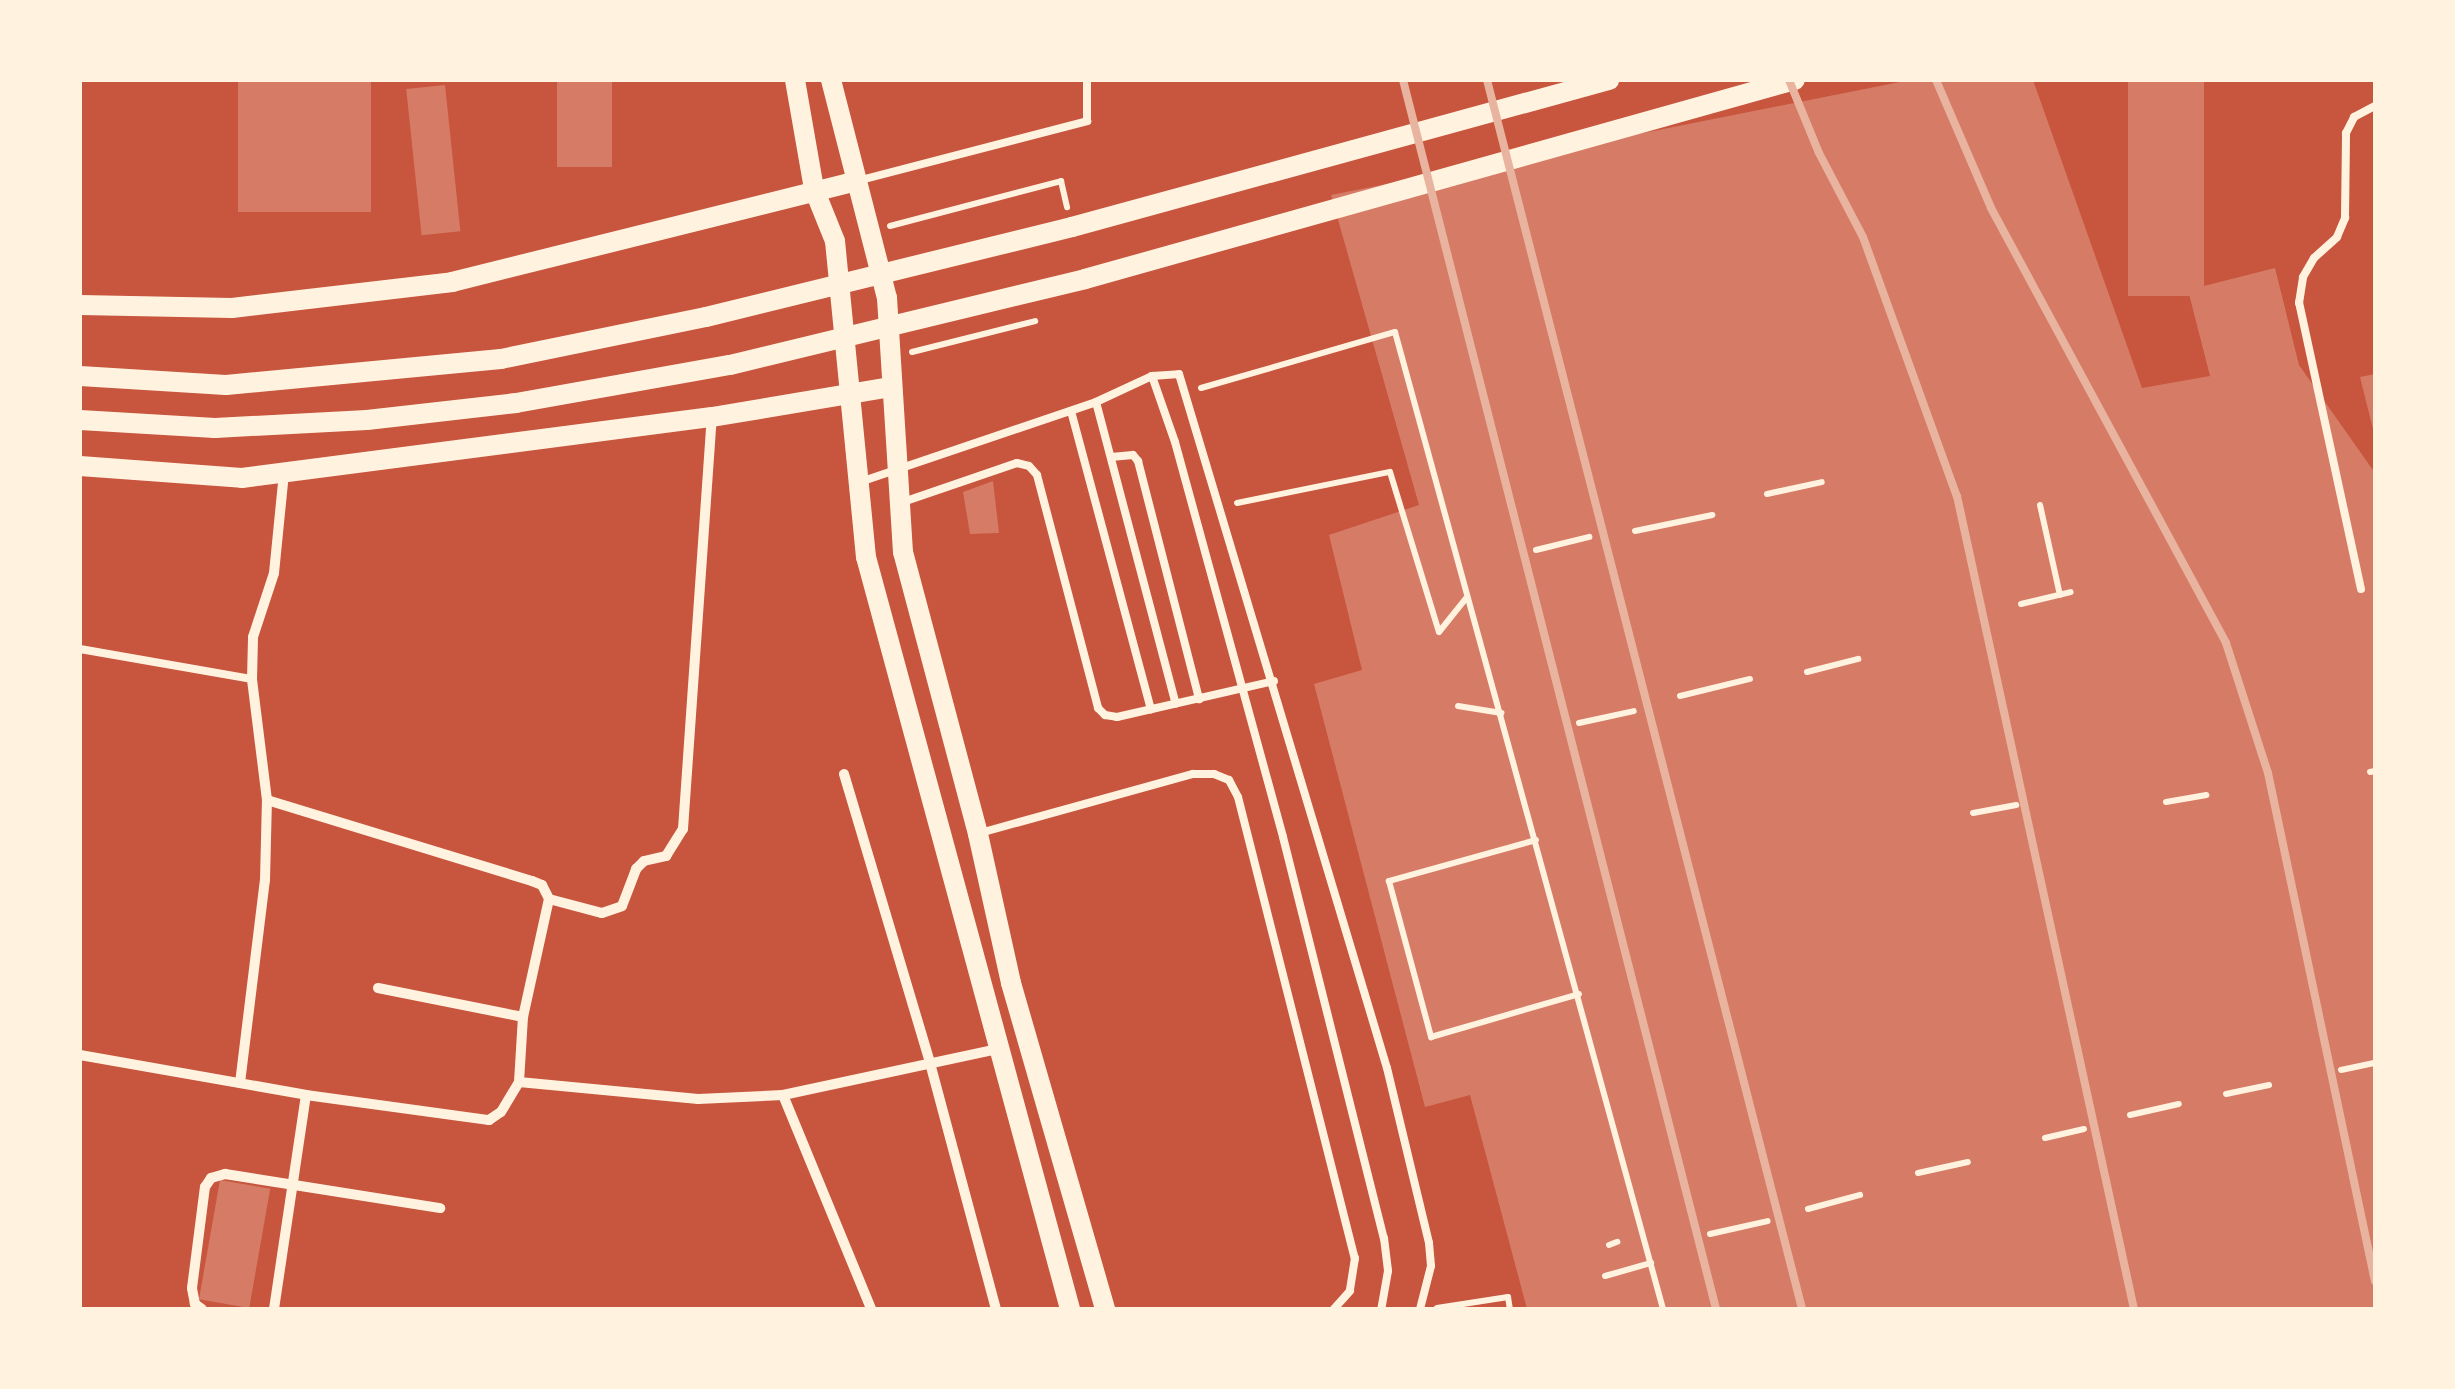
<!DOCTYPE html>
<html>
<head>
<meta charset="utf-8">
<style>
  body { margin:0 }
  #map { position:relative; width:2455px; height:1389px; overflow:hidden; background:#c8553d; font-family:Quicksand,sans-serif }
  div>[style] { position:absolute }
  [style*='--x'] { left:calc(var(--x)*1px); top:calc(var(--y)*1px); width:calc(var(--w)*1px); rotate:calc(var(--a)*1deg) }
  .building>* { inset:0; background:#d67c66; transform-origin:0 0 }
  .path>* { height:6px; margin:-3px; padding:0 3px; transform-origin:3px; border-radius:3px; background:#fff3e0 }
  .service>* { height:8px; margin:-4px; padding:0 4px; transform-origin:4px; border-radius:4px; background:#fff3e0 }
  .minor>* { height:10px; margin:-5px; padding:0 5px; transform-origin:5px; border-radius:5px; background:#fff3e0 }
  .secondary>* { height:20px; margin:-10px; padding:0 10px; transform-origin:10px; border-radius:10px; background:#fff3e0 }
  .rail>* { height:8px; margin:-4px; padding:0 4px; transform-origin:4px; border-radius:4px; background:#e9b49f }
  span { translate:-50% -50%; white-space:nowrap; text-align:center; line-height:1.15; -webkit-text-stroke:10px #fff3e0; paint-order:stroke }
  .frame { position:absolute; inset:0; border:82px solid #fff3e0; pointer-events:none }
</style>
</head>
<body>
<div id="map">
  <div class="building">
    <i style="left:238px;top:80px;width:133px;height:132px"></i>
    <i style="left:557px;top:80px;width:55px;height:87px"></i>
    <i style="clip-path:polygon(1910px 80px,2033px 80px,2142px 388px,2210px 376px,2188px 290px,2275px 268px,2299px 365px,2375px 473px,2375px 1309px,1527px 1309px,1470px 1095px,1425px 1107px,1314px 684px,1362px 670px,1329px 535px,1419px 505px,1331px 195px)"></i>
    <i style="left:2128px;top:80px;width:76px;height:216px"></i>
    <i style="left:445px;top:85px;width:147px;height:39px;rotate:84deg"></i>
    <i style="clip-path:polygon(2375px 374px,2375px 433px,2374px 433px,2360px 377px)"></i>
    <i style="clip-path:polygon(993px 481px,999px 533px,970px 534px,963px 492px)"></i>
    <i style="left:220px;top:1180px;width:51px;height:121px;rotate:10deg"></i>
  </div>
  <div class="path">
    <i style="--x:890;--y:226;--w:177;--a:-14.7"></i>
    <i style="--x:1061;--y:181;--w:27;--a:77"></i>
    <i style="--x:912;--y:352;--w:127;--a:-14.1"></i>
    <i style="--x:1201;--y:388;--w:202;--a:-16.1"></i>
    <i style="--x:1395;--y:332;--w:1013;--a:74.66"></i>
    <i style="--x:1767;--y:494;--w:56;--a:-12.3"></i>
    <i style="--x:1237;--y:503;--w:156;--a:-11.5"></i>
    <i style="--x:1390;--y:472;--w:167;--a:73"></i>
    <i style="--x:2040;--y:505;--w:92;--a:77.5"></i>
    <i style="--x:1635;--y:531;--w:79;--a:-11.7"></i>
    <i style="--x:1536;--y:550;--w:55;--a:-13.8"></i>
    <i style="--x:2021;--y:604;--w:51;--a:-13.5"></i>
    <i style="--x:1439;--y:632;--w:45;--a:-51.3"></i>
    <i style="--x:1807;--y:672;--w:53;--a:-14.3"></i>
    <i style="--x:1680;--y:696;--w:72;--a:-13.7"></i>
    <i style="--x:1458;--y:706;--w:44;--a:9.2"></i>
    <i style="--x:1579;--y:723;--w:56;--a:-12.3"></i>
    <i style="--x:2370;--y:772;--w:5;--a:-11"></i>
    <i style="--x:2166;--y:802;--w:41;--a:-9.9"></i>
    <i style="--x:1973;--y:813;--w:44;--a:-10.5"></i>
    <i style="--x:1536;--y:840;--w:153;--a:164.4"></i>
    <i style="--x:1389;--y:881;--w:162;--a:74.9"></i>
    <i style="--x:1431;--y:1037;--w:154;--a:-16.2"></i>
    <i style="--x:2341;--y:1070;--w:35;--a:-12"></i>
    <i style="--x:2226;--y:1094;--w:44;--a:-11.8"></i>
    <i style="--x:2130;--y:1115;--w:50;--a:-12.7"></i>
    <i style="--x:2045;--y:1138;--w:40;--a:-13"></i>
    <i style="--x:1918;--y:1173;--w:51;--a:-12.4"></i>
    <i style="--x:1808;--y:1209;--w:54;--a:-15.1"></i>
    <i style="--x:1710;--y:1234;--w:59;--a:-12.6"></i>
    <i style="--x:1609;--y:1245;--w:9;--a:-21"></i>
    <i style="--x:1605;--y:1276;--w:48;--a:-15.8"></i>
    <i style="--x:1437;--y:1308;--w:72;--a:-8.8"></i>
    <i style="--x:1508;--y:1297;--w:12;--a:81"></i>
  </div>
  <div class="service">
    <i style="--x:857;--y:181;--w:238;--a:-14.6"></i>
    <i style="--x:1087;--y:121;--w:41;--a:-90"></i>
    <i style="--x:1152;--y:376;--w:27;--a:-4"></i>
    <i style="--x:1179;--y:374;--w:724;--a:73.32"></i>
    <i style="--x:1387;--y:1068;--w:180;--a:76.5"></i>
    <i style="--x:1429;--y:1243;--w:23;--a:85"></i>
    <i style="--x:1431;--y:1266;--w:44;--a:104.3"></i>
    <i style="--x:1096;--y:402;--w:312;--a:75.2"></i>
    <i style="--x:1071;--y:411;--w:309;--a:75"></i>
    <i style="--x:1111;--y:457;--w:22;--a:-5"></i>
    <i style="--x:1133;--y:455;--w:8;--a:50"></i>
    <i style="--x:1138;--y:461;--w:246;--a:75.6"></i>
    <i style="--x:863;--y:481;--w:246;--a:-18.7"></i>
    <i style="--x:1096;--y:402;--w:62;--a:-24.9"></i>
    <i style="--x:1152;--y:376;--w:70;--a:70.8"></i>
    <i style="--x:1175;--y:442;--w:409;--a:74.7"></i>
    <i style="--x:1283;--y:837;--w:414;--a:75.9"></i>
    <i style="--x:1384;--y:1238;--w:33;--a:83"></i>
    <i style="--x:1388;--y:1271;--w:39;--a:100"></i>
    <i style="--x:903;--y:502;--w:120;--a:-18.9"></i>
    <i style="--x:1017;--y:463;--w:12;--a:14"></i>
    <i style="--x:1029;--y:466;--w:12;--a:48"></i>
    <i style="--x:1037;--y:475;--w:241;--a:75.3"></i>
    <i style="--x:1098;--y:708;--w:10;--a:45"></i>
    <i style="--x:1105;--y:715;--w:12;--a:9"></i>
    <i style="--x:1117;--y:717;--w:161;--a:-12.9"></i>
    <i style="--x:2361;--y:589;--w:293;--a:-102.2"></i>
    <i style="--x:2299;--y:303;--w:26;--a:-81"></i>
    <i style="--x:2303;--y:277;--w:22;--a:-60"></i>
    <i style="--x:2314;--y:258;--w:31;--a:-42"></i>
    <i style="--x:2337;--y:237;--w:21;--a:-67"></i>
    <i style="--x:2345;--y:218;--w:85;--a:-89.3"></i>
    <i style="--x:2346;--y:133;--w:18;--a:-63"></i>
    <i style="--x:2354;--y:117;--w:24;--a:-28"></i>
    <i style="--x:80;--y:649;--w:175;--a:9.9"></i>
    <i style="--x:980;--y:833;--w:221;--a:-15.5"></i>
    <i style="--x:1193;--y:774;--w:21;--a:0"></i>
    <i style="--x:1214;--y:774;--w:16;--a:22"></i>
    <i style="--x:1229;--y:780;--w:19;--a:62"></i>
    <i style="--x:1238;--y:797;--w:476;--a:75.8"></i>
    <i style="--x:1355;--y:1258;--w:33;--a:99"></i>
    <i style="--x:1350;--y:1291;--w:24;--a:132"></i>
  </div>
  <div class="minor">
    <i style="--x:844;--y:774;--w:302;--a:73.4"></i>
    <i style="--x:930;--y:1063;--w:255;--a:75"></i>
    <i style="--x:267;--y:800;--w:277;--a:17"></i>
    <i style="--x:532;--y:881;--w:11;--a:22"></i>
    <i style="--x:542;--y:885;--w:16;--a:63"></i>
    <i style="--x:549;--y:899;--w:55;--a:14.8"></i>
    <i style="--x:602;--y:913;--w:21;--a:-19"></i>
    <i style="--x:622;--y:906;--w:40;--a:-69"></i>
    <i style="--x:636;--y:869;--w:11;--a:-45"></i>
    <i style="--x:644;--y:861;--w:23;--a:-13"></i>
    <i style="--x:666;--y:856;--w:32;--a:-58"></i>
    <i style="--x:683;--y:829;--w:413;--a:-86"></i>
    <i style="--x:378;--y:988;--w:148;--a:11.3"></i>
    <i style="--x:80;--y:1055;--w:230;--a:10"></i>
    <i style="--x:306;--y:1095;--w:185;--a:7.8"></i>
    <i style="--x:489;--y:1120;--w:14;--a:-34"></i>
    <i style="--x:501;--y:1112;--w:35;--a:-59"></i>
    <i style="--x:519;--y:1082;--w:180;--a:5.4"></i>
    <i style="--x:698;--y:1099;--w:85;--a:-2.7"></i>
    <i style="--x:783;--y:1095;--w:219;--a:-12.1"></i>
    <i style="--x:519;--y:1082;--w:65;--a:-86.5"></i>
    <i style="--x:523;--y:1017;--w:121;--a:-77.6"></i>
    <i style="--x:240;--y:1083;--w:205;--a:-83"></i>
    <i style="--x:265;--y:880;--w:80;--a:-88.6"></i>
    <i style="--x:267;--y:800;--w:122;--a:-97.1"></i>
    <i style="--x:252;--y:679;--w:42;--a:-88.6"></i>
    <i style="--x:253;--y:637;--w:67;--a:-71.8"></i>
    <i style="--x:274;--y:573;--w:100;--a:-84.3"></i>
    <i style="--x:783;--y:1095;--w:231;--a:67.6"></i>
    <i style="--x:202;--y:1309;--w:9;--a:-144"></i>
    <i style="--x:195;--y:1304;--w:16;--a:-101"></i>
    <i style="--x:192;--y:1288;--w:102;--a:-82.7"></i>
    <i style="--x:205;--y:1187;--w:11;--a:-56"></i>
    <i style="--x:211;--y:1178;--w:15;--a:-16"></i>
    <i style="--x:225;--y:1174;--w:218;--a:9"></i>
    <i style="--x:274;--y:1309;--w:216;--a:-81.5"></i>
  </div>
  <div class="secondary">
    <i style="--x:795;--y:80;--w:111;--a:80.1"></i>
    <i style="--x:814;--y:189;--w:56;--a:68"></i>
    <i style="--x:835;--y:241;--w:318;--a:84.4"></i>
    <i style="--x:866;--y:557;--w:779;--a:74.82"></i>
    <i style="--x:831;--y:80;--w:225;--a:75.6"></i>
    <i style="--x:887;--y:298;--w:255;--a:86.4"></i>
    <i style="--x:903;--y:552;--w:292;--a:75.1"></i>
    <i style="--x:978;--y:834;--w:153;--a:77.5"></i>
    <i style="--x:1011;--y:983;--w:339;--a:73.9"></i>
    <i style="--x:80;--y:305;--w:152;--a:1.1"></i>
    <i style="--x:232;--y:308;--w:222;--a:-6.7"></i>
    <i style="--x:452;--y:282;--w:417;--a:-14"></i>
    <i style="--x:80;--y:376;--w:146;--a:3.5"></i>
    <i style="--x:226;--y:385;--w:276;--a:-5.4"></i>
    <i style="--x:501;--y:359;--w:209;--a:-11.6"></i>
    <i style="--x:706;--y:317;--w:377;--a:-13.8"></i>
    <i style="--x:1072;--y:227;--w:557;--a:-15.31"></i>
    <i style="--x:80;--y:420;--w:135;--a:3.4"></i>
    <i style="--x:215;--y:428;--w:152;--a:-3"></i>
    <i style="--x:367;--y:420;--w:150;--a:-6.5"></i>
    <i style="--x:516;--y:403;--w:217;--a:-10.1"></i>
    <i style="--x:730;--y:365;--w:365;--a:-13.6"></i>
    <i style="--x:1085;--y:279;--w:737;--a:-15.66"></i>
    <i style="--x:80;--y:466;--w:162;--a:4.2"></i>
    <i style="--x:242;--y:478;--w:474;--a:-7.4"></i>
    <i style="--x:712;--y:417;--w:182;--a:-9.5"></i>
  </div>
  <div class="rail">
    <i style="--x:1403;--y:80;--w:1268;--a:75.71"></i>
    <i style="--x:1487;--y:80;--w:1269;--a:75.62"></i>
    <i style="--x:1789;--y:80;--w:79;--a:67.7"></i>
    <i style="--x:1819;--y:153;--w:95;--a:62.4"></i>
    <i style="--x:1863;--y:237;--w:276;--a:70.1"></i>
    <i style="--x:1957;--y:496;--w:832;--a:77.72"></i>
    <i style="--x:1936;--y:80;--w:139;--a:66.7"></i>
    <i style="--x:1991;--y:208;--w:494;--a:61.6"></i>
    <i style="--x:2226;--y:643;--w:137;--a:72.1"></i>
    <i style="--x:2268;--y:773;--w:519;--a:78.11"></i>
  </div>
  <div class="frame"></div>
</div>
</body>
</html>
